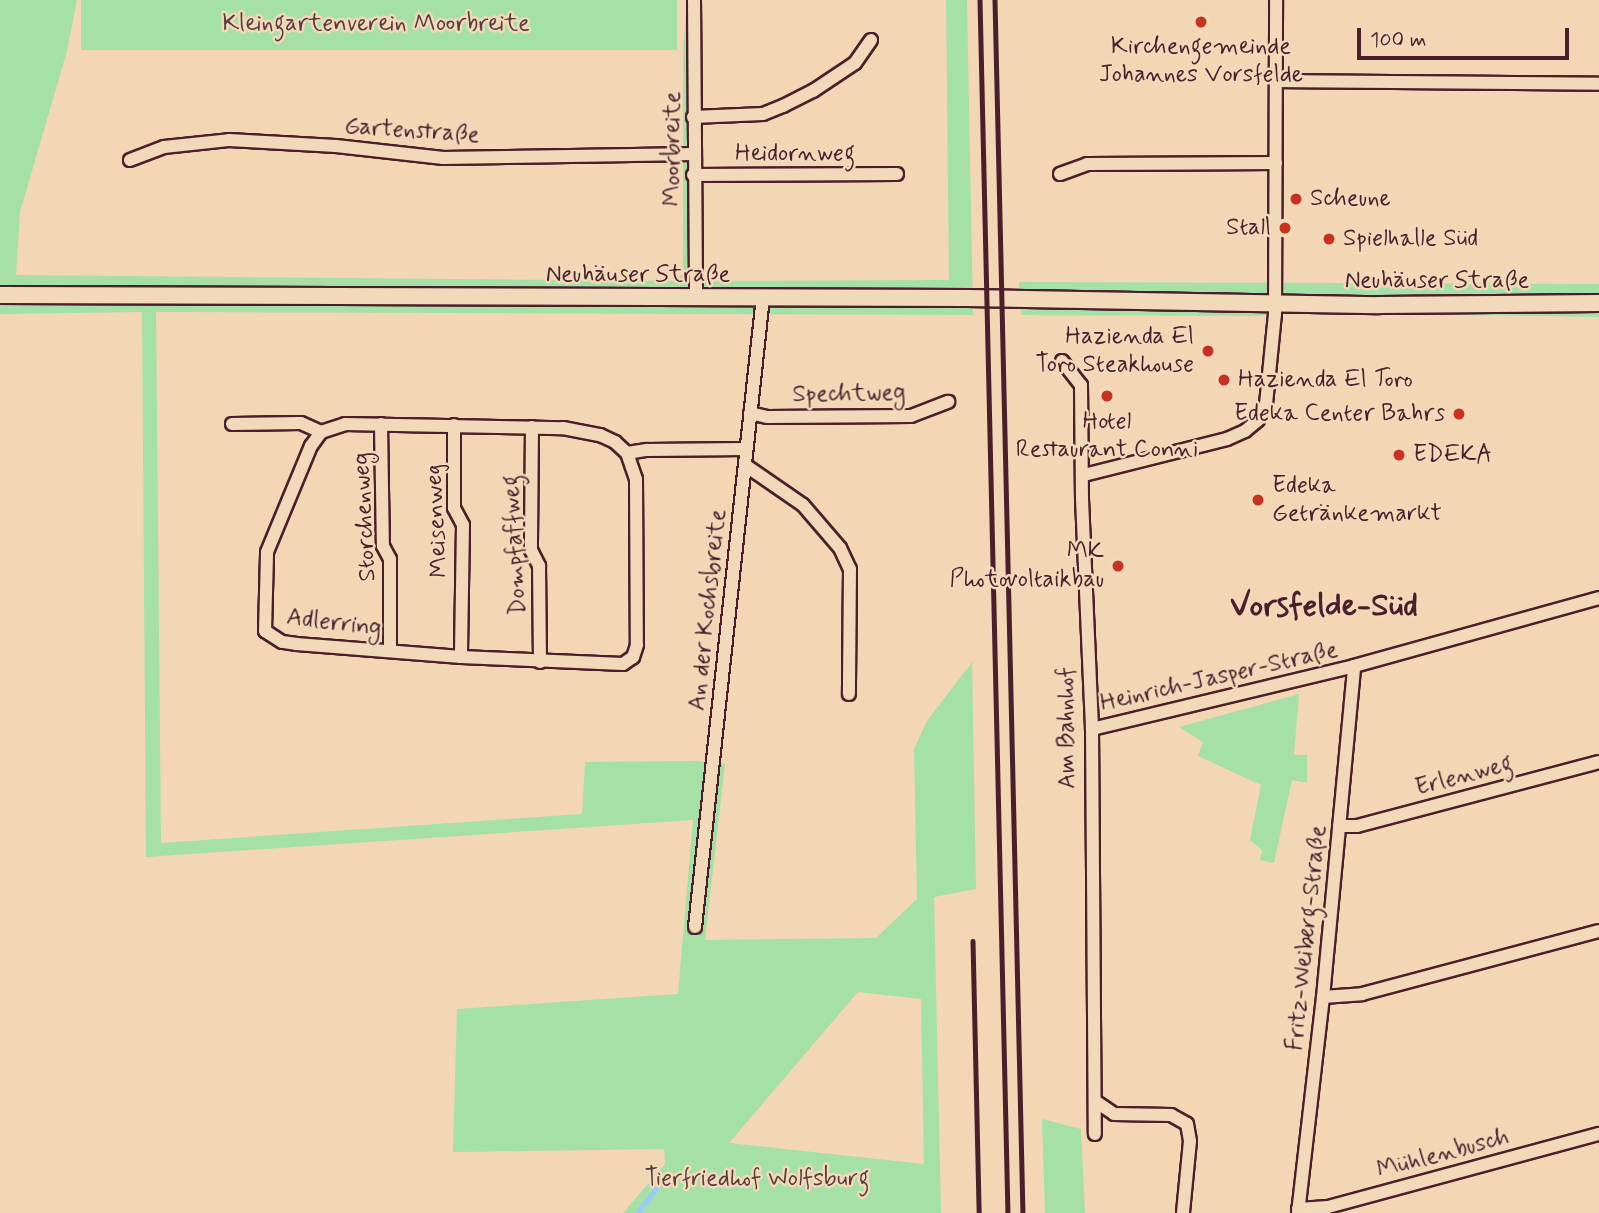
<!DOCTYPE html>
<html>
<head>
<meta charset="utf-8">
<style>
  body { margin:0 }
  #map { position:relative; width:1599px; height:1213px; overflow:hidden; background:#f3d6b3; font-family:Mynerve,sans-serif }
  div>[style] { position:absolute }
  [style*='--x'] { left:calc(var(--x)*1px); top:calc(var(--y)*1px); width:calc(var(--w)*1px); rotate:calc(var(--a)*1deg) }
  .green>* { inset:0; background:#a5e0a6; transform-origin:0 0 }
  .stream>* { height:4.5px; margin:-2.25px; padding:0 2.25px; transform-origin:2.25px; border-radius:2.25px; background:#98cdf6 }
  .roads { filter:drop-shadow(2px 0 #4a1f2b) drop-shadow(-2px 0 #4a1f2b) drop-shadow(0 2px #4a1f2b) drop-shadow(0 -2px #4a1f2b) }
  .street>* { height:12px; margin:-6px; padding:0 6px; transform-origin:6px; border-radius:6px; background:#f1d9b9 }
  .secondary>* { height:16px; margin:-8px; padding:0 8px; transform-origin:8px; border-radius:8px; background:#f1d9b9 }
  .rail>* { height:4.5px; margin:-2.25px; padding:0 2.25px; transform-origin:2.25px; border-radius:2.25px; background:#4a1f2b }
  .dots>* { width:19px; height:19px; translate:-50% -50%; box-sizing:border-box; border:4px solid #f1d9b9; border-radius:50% }
  span { translate:-50% -50%; white-space:nowrap; text-align:center; line-height:1.15; -webkit-text-stroke:5px #f1d9b9; paint-order:stroke }
  .park-label { font-size:24px; color:#583c3d }
  .poi-label { font-size:24px; color:#4a1f2b }
  .left { translate:0 -50%; text-align:left }
  .right { translate:-100% -50%; text-align:right }
  .street-label { font-size:24px; color:#4a1f2b }
  .district-label { font-size:32px; color:#4a1f2b; font-weight:700 }
  .scale { position:absolute; left:1357px; top:28px; width:212px; height:32px; box-sizing:border-box; border:4px solid #4a1f2b; border-top:0; padding-left:9px; font-size:21px; line-height:24px; white-space:nowrap; color:#4a1f2b; -webkit-text-stroke:5px #f1d9b9; paint-order:stroke }
</style>
</head>
<body>
<div id="map">
  <div class="green">
    <i style="clip-path:polygon(evenodd,0 0,77px 0,67px 51px,20px 212px,16px 275px,674px 281px,683px 273px,683px 52px,687px 0,700px 0,704px 281px,949px 280px,946px 0,967px 0,973px 315px,156px 312px,161px 843px,582px 814px,585px 762px,697px 761px,725px 764px,705px 940px,876px 938px,917px 899px,914px 749px,927px 721px,972px 662px,976px 889px,934px 897px,941px 1213px,623px 1213px,665px 1164px,664px 1149px,453px 1152px,457px 1009px,678px 994px,693px 820px,146px 857px,142px 312px,0 314px,0 0,858px 992px,921px 999px,924px 1164px,729px 1143px,858px 992px)"></i>
    <i style="left:81px;top:0;width:596px;height:50px"></i>
    <i style="clip-path:polygon(1019px 282px,1599px 284px,1599px 317px,1304px 312px,1255px 316px,1021px 315px)"></i>
    <i style="clip-path:polygon(1299px 694px,1294px 755px,1307px 755px,1307px 783px,1292px 780px,1274px 863px,1260px 860px,1262px 850px,1250px 840px,1261px 785px,1198px 756px,1203px 742px,1179px 727px)"></i>
    <i style="clip-path:polygon(1042px 1119px,1081px 1129px,1085px 1213px,1045px 1213px)"></i>
  </div>
  <div class="stream">
    <i style="--x:637;--y:1213;--w:31;--a:-52"></i>
  </div>
  <div class="roads">
    <div class="street">
      <i style="--x:694;--y:0;--w:298;--a:89.6"></i>
      <i style="--x:1276;--y:81;--w:323;--a:0.5"></i>
      <i style="--x:693;--y:117;--w:70;--a:-2.5"></i>
      <i style="--x:763;--y:114;--w:22;--a:-22"></i>
      <i style="--x:783;--y:106;--w:34;--a:-27"></i>
      <i style="--x:813;--y:91;--w:50;--a:-33.7"></i>
      <i style="--x:855;--y:63;--w:28;--a:-55"></i>
      <i style="--x:130;--y:160;--w:36;--a:-21"></i>
      <i style="--x:164;--y:147;--w:65;--a:-6.1"></i>
      <i style="--x:229;--y:140;--w:107;--a:3.2"></i>
      <i style="--x:336;--y:146;--w:108;--a:6.4"></i>
      <i style="--x:443;--y:158;--w:250;--a:-0.9"></i>
      <i style="--x:1060;--y:174;--w:29;--a:-20"></i>
      <i style="--x:1087;--y:164;--w:189;--a:-0.3"></i>
      <i style="--x:693;--y:175;--w:204;--a:-0.3"></i>
      <i style="--x:1062;--y:361;--w:31;--a:52"></i>
      <i style="--x:1081;--y:385;--w:114;--a:89.5"></i>
      <i style="--x:1082;--y:499;--w:230;--a:87.5"></i>
      <i style="--x:1092;--y:729;--w:405;--a:89.6"></i>
      <i style="--x:750;--y:413;--w:18;--a:13"></i>
      <i style="--x:768;--y:417;--w:143;--a:-0.4"></i>
      <i style="--x:911;--y:416;--w:40;--a:-21"></i>
      <i style="--x:232;--y:424;--w:69;--a:-0.8"></i>
      <i style="--x:301;--y:423;--w:22;--a:24"></i>
      <i style="--x:345;--y:424;--w:218;--a:1.1"></i>
      <i style="--x:563;--y:428;--w:38;--a:11"></i>
      <i style="--x:600;--y:435;--w:17;--a:25"></i>
      <i style="--x:615;--y:442;--w:16;--a:43"></i>
      <i style="--x:627;--y:453;--w:28;--a:71"></i>
      <i style="--x:636;--y:479;--w:166;--a:89.7"></i>
      <i style="--x:637;--y:645;--w:13;--a:108"></i>
      <i style="--x:633;--y:657;--w:12;--a:145"></i>
      <i style="--x:623;--y:664;--w:162;--a:-177.5"></i>
      <i style="--x:461;--y:657;--w:165;--a:-175.5"></i>
      <i style="--x:297;--y:644;--w:15;--a:-172"></i>
      <i style="--x:282;--y:642;--w:20;--a:-147"></i>
      <i style="--x:265;--y:631;--w:79;--a:-88.5"></i>
      <i style="--x:267;--y:552;--w:115;--a:-67.5"></i>
      <i style="--x:311;--y:446;--w:17;--a:-54"></i>
      <i style="--x:321;--y:432;--w:25;--a:-18"></i>
      <i style="--x:381;--y:424;--w:122;--a:89.1"></i>
      <i style="--x:383;--y:546;--w:15;--a:62"></i>
      <i style="--x:390;--y:559;--w:91;--a:90"></i>
      <i style="--x:454;--y:425;--w:83;--a:90"></i>
      <i style="--x:454;--y:508;--w:19;--a:62"></i>
      <i style="--x:463;--y:525;--w:132;--a:90.9"></i>
      <i style="--x:532;--y:427;--w:123;--a:90.5"></i>
      <i style="--x:531;--y:550;--w:18;--a:63"></i>
      <i style="--x:539;--y:566;--w:96;--a:89.4"></i>
      <i style="--x:627;--y:453;--w:20;--a:-9"></i>
      <i style="--x:647;--y:450;--w:99;--a:-0.6"></i>
      <i style="--x:745;--y:465;--w:70;--a:34.6"></i>
      <i style="--x:803;--y:505;--w:57;--a:49.3"></i>
      <i style="--x:840;--y:548;--w:23;--a:65"></i>
      <i style="--x:850;--y:569;--w:125;--a:90.5"></i>
      <i style="--x:1084;--y:475;--w:147;--a:-14.1"></i>
      <i style="--x:1227;--y:439;--w:20;--a:-24"></i>
      <i style="--x:1245;--y:431;--w:17;--a:-40"></i>
      <i style="--x:1258;--y:420;--w:18;--a:-63"></i>
      <i style="--x:1266;--y:404;--w:90;--a:-84.3"></i>
      <i style="--x:1275;--y:314;--w:314;--a:-89.8"></i>
      <i style="--x:1092;--y:729;--w:269;--a:-13.5"></i>
      <i style="--x:1354;--y:666;--w:254;--a:-15.5"></i>
      <i style="--x:1339;--y:826;--w:18;--a:0"></i>
      <i style="--x:1357;--y:826;--w:250;--a:-14.8"></i>
      <i style="--x:695;--y:927;--w:634;--a:-83.84"></i>
      <i style="--x:1323;--y:997;--w:39;--a:-4"></i>
      <i style="--x:1362;--y:994;--w:245;--a:-14.9"></i>
      <i style="--x:1095;--y:1101;--w:23;--a:34"></i>
      <i style="--x:1114;--y:1114;--w:57;--a:1"></i>
      <i style="--x:1171;--y:1115;--w:18;--a:29"></i>
      <i style="--x:1187;--y:1124;--w:17;--a:80"></i>
      <i style="--x:1190;--y:1141;--w:72;--a:95.6"></i>
      <i style="--x:1298;--y:1209;--w:30;--a:-4"></i>
      <i style="--x:1328;--y:1207;--w:281;--a:-15.1"></i>
      <i style="--x:1298;--y:1213;--w:217;--a:-83.4"></i>
      <i style="--x:1323;--y:997;--w:332;--a:-84.6"></i>
    </div>
    <div class="secondary">
      <i style="--x:0;--y:295;--w:967;--a:0.18"></i>
      <i style="--x:967;--y:298;--w:412;--a:1"></i>
      <i style="--x:1379;--y:305;--w:220;--a:-0.5"></i>
    </div>
  </div>
  <div class="rail">
    <i style="--x:980;--y:0;--w:1213;--a:88.68"></i>
    <i style="--x:995;--y:0;--w:1213;--a:88.68"></i>
    <i style="--x:973;--y:941;--w:272;--a:88.7"></i>
  </div>
  <div class="dots">
    <i style="left:1201px;top:22px;background:#c8321e"></i>
    <i style="left:1296px;top:199px;background:#c8321e"></i>
    <i style="left:1285px;top:228px;background:#c8321e"></i>
    <i style="left:1329px;top:239px;background:#c8321e"></i>
    <i style="left:1208px;top:351px;background:#c8321e"></i>
    <i style="left:1224px;top:380px;background:#c8321e"></i>
    <i style="left:1107px;top:396px;background:#c8321e"></i>
    <i style="left:1459px;top:414px;background:#c8321e"></i>
    <i style="left:1399px;top:455px;background:#c8321e"></i>
    <i style="left:1258px;top:500px;background:#c8321e"></i>
    <i style="left:1118px;top:566px;background:#c8321e"></i>
  </div>
  <div class="park-label">
    <span style="left:376px;top:24px">Kleingartenverein Moorbreite</span>
    <span style="left:757px;top:1179px">Tierfriedhof Wolfsburg</span>
  </div>
  <div class="poi-label">
    <span style="left:1201px;top:61px">Kirchengemeinde<br>Johannes Vorsfelde</span>
    <span class="left" style="left:1310px;top:199px">Scheune</span>
    <span class="right" style="left:1271px;top:228px">Stall</span>
    <span class="left" style="left:1343px;top:239px">Spielhalle Süd</span>
    <span class="right" style="left:1194px;top:351px">Hazienda El<br>Toro Steakhouse</span>
    <span class="left" style="left:1238px;top:380px">Hazienda El Toro</span>
    <span class="right" style="left:1445px;top:414px">Edeka Center Bahrs</span>
    <span style="left:1107px;top:436px">Hotel<br>Restaurant Conni</span>
    <span class="left" style="left:1413px;top:455px">EDEKA</span>
    <span class="left" style="left:1272px;top:500px">Edeka<br>Getränkemarkt</span>
    <span class="right" style="left:1104px;top:566px">MK<br>Photovoltaikbau</span>
  </div>
  <div class="street-label">
    <span style="left:412px;top:131px;rotate:4deg">Gartenstraße</span>
    <span style="left:673px;top:149px;rotate:-90deg">Moorbreite</span>
    <span style="left:795px;top:154px">Heidornweg</span>
    <span style="left:638px;top:275px">Neuhäuser Straße</span>
    <span style="left:1437px;top:281px">Neuhäuser Straße</span>
    <span style="left:849px;top:394px;rotate:-1deg">Spechtweg</span>
    <span style="left:365px;top:517px;rotate:-93deg">Storchenweg</span>
    <span style="left:437px;top:521px;rotate:-93deg">Meisenweg</span>
    <span style="left:515px;top:545px;rotate:-93deg">Dompfaffweg</span>
    <span style="left:708px;top:610px;rotate:-84deg">An der Kochsbreite</span>
    <span style="left:334px;top:623px;rotate:7deg">Adlerring</span>
    <span style="left:1219px;top:677px;rotate:-13deg">Heinrich-Jasper-Straße</span>
    <span style="left:1067px;top:728px;rotate:-91deg">Am Bahnhof</span>
    <span style="left:1464px;top:776px;rotate:-15deg">Erlenweg</span>
    <span style="left:1307px;top:938px;rotate:-84deg">Fritz-Weiberg-Straße</span>
    <span style="left:1443px;top:1154px;rotate:-15deg">Mühlenbusch</span>
  </div>
  <div class="district-label">
    <span style="left:1324px;top:606px">Vorsfelde-Süd</span>
  </div>
  <div class="scale">100 m</div>
</div>
</body>
</html>
